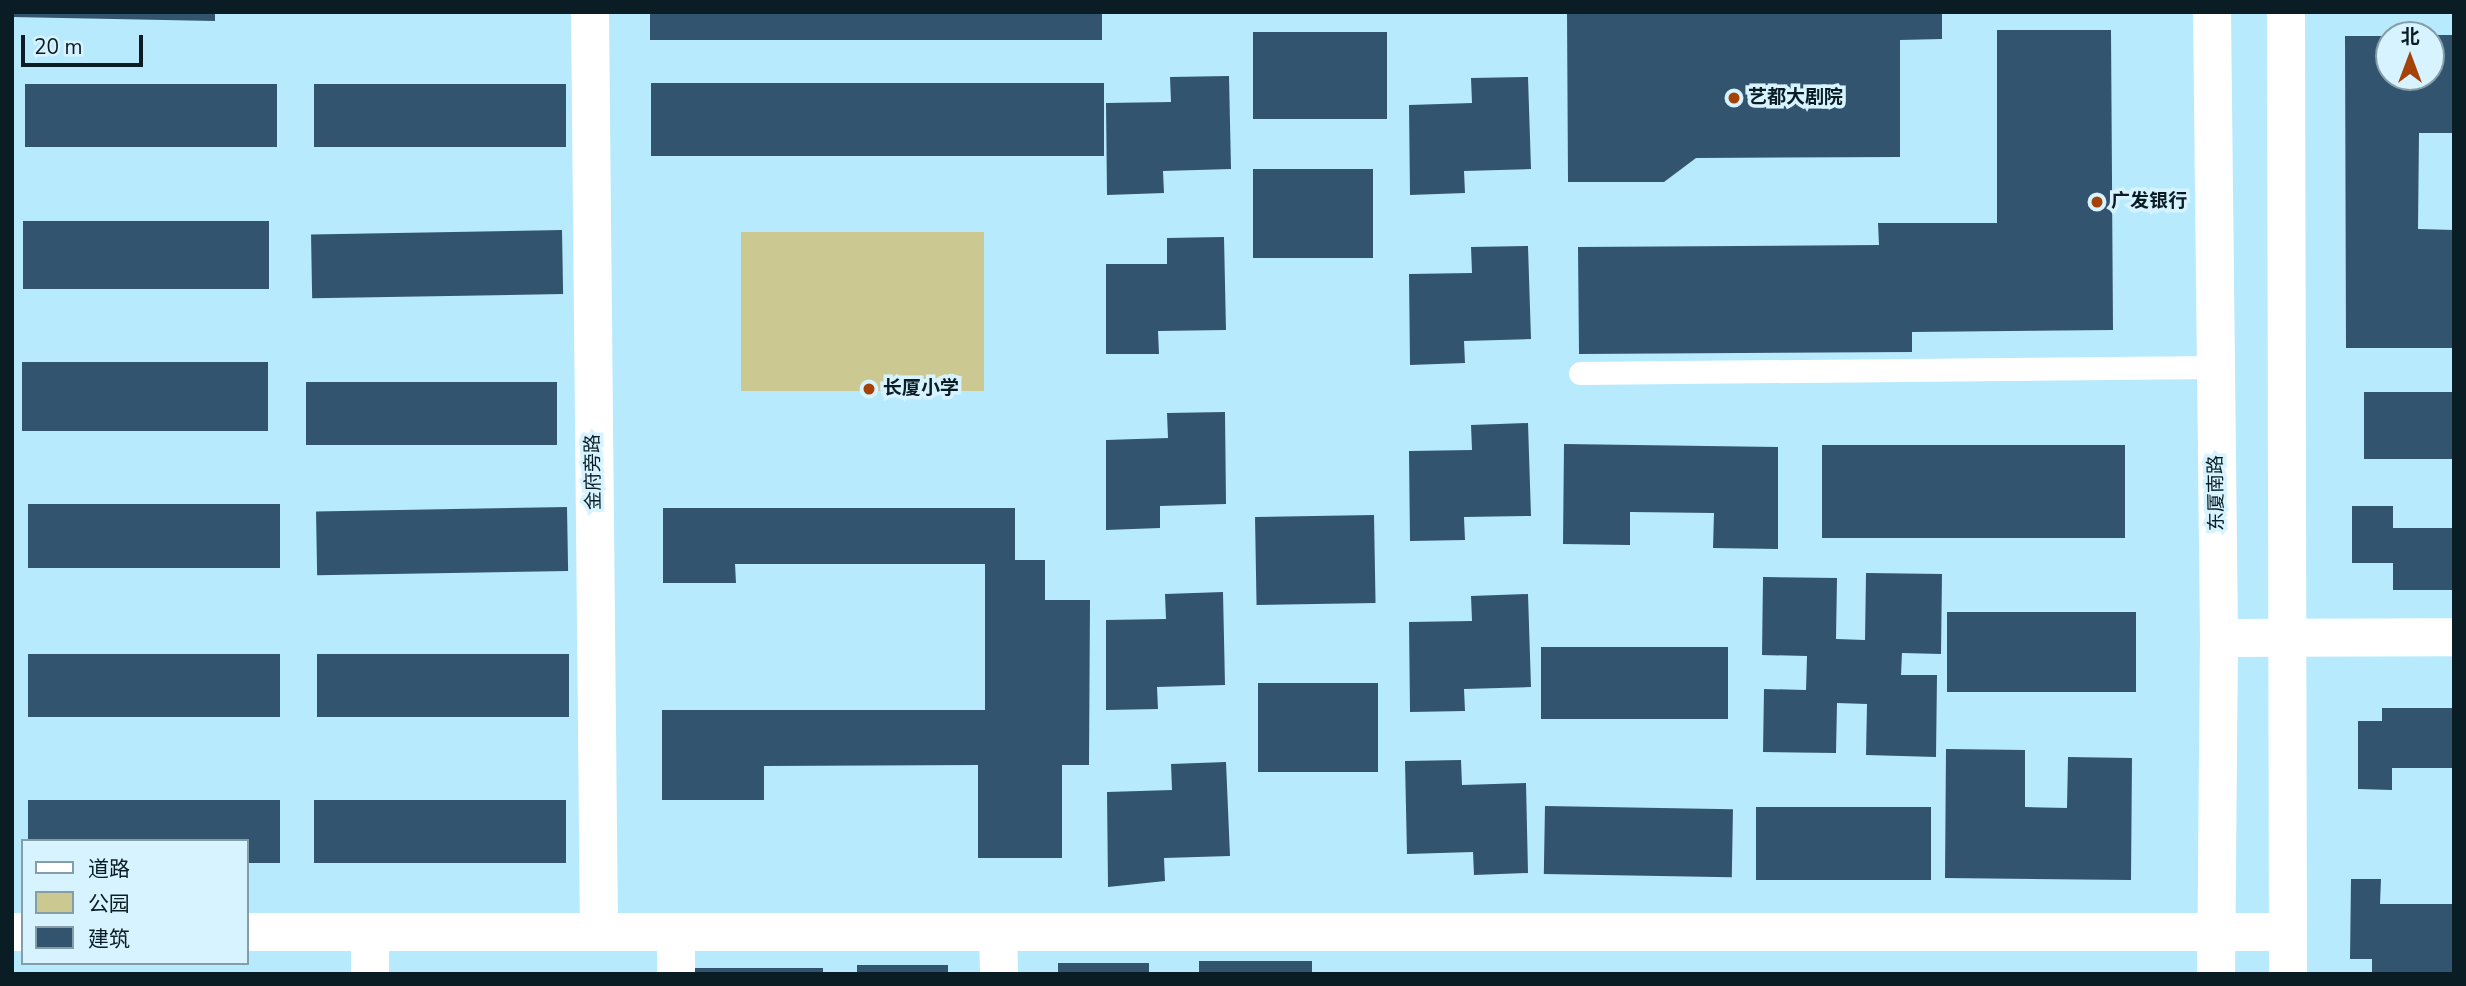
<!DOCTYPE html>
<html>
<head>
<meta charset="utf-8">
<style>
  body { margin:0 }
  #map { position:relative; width:2466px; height:986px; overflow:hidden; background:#b8eafd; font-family:"Nunito Sans","Noto Sans SC",sans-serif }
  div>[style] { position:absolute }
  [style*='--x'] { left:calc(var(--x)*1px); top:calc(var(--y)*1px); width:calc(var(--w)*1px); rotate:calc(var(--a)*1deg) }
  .green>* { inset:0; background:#ccc891; transform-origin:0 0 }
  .building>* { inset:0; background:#33546e; transform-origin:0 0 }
  .service>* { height:23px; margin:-11.5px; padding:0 11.5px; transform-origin:11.5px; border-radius:11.5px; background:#fff }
  .minor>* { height:38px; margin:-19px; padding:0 19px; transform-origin:19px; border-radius:19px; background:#fff }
  .tertiary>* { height:38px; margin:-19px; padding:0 19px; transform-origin:19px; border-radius:19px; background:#fff }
  .dots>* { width:19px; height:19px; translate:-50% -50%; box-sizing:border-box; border:4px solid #d6f3ff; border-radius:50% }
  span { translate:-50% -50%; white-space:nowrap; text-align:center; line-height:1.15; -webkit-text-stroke:7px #d6f3ff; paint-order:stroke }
  .poi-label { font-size:19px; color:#0a1d24; font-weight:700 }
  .left { translate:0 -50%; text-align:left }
  .street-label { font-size:19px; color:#0a1d24 }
  .frame { position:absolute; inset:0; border:14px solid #0a1d24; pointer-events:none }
  .legend { position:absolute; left:21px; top:839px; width:228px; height:126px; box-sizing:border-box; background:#d6f3ff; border:2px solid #849da7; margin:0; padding:9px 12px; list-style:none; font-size:21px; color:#0a1d24 }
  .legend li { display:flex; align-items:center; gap:14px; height:35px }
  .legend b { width:35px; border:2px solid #849da7 }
  .north { position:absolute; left:2375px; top:21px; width:70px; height:70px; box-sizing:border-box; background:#d6f3ff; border:2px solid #849da7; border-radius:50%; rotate:0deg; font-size:19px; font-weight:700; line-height:28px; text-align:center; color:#0a1d24 }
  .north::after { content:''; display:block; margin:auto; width:24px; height:32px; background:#a54207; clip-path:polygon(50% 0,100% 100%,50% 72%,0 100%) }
  .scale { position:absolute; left:21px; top:35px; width:122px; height:32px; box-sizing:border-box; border:4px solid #0a1d24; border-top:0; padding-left:9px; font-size:21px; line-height:24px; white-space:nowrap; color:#0a1d24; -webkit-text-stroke:5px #d6f3ff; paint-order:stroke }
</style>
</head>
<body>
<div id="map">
  <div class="green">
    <i style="left:984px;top:232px;width:159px;height:243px;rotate:90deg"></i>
  </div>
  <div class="building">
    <i style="clip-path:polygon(12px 12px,215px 12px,215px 21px,12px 17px)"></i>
    <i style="left:650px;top:12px;width:452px;height:28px"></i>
    <i style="clip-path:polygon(1567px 12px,1942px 12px,1942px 39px,1900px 40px,1900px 157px,1696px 158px,1664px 182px,1568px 182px)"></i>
    <i style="clip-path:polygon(1997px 30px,2111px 30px,2113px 330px,1912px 332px,1912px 352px,1579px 354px,1578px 247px,1879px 245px,1878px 223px,1997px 223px)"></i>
    <i style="left:1253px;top:32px;width:134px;height:87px"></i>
    <i style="clip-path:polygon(2431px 35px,2454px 35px,2454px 133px,2419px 133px,2418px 229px,2454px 230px,2454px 348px,2346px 348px,2345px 36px,2389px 36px,2389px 77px,2431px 77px)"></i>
    <i style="clip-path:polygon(1229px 76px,1231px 169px,1163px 171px,1164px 193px,1107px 195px,1106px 103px,1171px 102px,1170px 77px)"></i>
    <i style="clip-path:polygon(1528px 77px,1531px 169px,1464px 171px,1465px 193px,1410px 195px,1409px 105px,1472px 103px,1471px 78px)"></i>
    <i style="left:1104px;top:83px;width:73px;height:453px;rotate:90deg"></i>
    <i style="left:277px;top:84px;width:63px;height:252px;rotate:90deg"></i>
    <i style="left:566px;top:84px;width:63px;height:252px;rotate:90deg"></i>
    <i style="left:1373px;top:169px;width:89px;height:120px;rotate:90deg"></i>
    <i style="left:23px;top:221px;width:246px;height:68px"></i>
    <i style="left:562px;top:230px;width:64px;height:251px;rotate:89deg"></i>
    <i style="clip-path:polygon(1224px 237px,1226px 330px,1158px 331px,1159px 354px,1106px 354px,1106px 264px,1167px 264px,1167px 238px)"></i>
    <i style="clip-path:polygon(1528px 246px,1531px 339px,1464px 341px,1465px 363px,1410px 365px,1409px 274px,1472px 273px,1471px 247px)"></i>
    <i style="left:22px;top:362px;width:246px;height:69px"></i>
    <i style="left:306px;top:382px;width:251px;height:63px"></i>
    <i style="left:2364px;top:392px;width:90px;height:67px"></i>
    <i style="clip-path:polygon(1225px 412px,1226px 504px,1160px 506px,1160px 528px,1106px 530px,1106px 440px,1168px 438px,1167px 413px)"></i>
    <i style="clip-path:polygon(1528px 423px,1531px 516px,1464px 517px,1465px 540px,1410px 541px,1409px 451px,1472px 450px,1471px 425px)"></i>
    <i style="clip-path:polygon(1564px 444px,1778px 447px,1778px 549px,1713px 548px,1714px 513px,1630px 512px,1630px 545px,1563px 544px)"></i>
    <i style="left:1822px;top:445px;width:303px;height:93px"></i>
    <i style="left:28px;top:504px;width:252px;height:64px"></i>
    <i style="clip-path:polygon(2352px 506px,2393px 506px,2393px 528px,2454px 528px,2454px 590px,2393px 590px,2393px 563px,2352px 563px)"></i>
    <i style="left:567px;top:507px;width:64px;height:251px;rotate:89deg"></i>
    <i style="clip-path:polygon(663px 508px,1015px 508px,1015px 560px,1045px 560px,1045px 600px,1090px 600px,1089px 765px,1062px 765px,1062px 858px,978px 858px,978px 765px,764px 766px,764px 800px,662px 800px,662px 710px,985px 710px,985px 564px,735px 564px,736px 583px,663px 583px)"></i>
    <i style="left:1374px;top:515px;width:88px;height:119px;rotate:89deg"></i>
    <i style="clip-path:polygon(1866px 573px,1942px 574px,1941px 654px,1902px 653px,1901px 675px,1937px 675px,1936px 757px,1866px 755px,1867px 704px,1837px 703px,1836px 753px,1763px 752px,1764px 689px,1806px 690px,1807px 656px,1762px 655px,1763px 577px,1837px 578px,1836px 639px,1865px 640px)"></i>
    <i style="clip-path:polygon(1223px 592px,1225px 685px,1157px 687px,1158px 709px,1106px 710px,1106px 620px,1166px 619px,1165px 594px)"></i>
    <i style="clip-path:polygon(1528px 594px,1531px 687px,1464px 689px,1465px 711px,1410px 712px,1409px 622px,1472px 621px,1471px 596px)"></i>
    <i style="left:1947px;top:612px;width:189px;height:80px"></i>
    <i style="left:1541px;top:647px;width:187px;height:72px"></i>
    <i style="left:28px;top:654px;width:252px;height:63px"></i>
    <i style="left:317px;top:654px;width:252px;height:63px"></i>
    <i style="left:1378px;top:683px;width:89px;height:120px;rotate:90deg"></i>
    <i style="clip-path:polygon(2382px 708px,2454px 708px,2454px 768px,2392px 768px,2392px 790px,2358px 789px,2358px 721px,2382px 721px)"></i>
    <i style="clip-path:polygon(1946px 749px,2025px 750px,2025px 807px,2067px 808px,2068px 757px,2132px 758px,2131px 880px,1945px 878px)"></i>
    <i style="clip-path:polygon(1461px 760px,1462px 785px,1526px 783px,1528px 873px,1474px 875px,1473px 852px,1407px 854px,1405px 761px)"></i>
    <i style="clip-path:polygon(1226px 762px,1230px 856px,1164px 858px,1165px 881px,1108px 887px,1107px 792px,1172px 790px,1171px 764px)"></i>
    <i style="clip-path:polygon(28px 800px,280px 800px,280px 863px,247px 863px,247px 841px,28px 841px)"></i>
    <i style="left:314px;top:800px;width:252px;height:63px"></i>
    <i style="left:1545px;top:806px;width:188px;height:68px;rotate:1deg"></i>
    <i style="left:1756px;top:807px;width:175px;height:73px"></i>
    <i style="clip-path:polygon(2351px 879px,2381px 879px,2380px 904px,2454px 904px,2454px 974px,2372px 974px,2372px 959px,2350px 959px)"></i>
    <i style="left:1312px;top:961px;width:13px;height:113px;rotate:90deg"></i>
    <i style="left:1149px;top:963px;width:11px;height:91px;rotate:90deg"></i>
    <i style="left:948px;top:965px;width:9px;height:91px;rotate:90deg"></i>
    <i style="left:695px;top:968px;width:128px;height:6px"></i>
  </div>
  <div class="service">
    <i style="--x:1580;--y:373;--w:636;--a:-0.54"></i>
  </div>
  <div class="minor">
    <i style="--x:590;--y:12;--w:920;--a:89.44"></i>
    <i style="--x:2219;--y:638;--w:235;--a:-0.2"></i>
    <i style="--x:12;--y:932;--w:11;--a:0"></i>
    <i style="--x:247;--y:932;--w:2041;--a:0"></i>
    <i style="--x:998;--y:932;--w:42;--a:88.6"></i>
    <i style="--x:370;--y:974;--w:42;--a:-90"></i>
    <i style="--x:676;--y:974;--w:42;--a:-90"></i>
  </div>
  <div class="tertiary">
    <i style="--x:2212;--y:12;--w:626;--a:89.36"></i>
    <i style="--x:2219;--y:638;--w:336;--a:90.5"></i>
    <i style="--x:2286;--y:12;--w:962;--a:89.88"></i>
  </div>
  <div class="dots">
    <i style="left:1734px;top:98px;background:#a54207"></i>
    <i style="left:2097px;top:202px;background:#a54207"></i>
    <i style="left:869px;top:389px;background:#a54207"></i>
  </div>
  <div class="poi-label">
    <span class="left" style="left:1748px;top:98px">艺都大剧院</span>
    <span class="left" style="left:2111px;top:202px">广发银行</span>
    <span class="left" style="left:883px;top:389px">长厦小学</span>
  </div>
  <div class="street-label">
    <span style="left:594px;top:472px;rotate:-91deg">金府旁路</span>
    <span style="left:2217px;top:493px;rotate:-91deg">东厦南路</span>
  </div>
  <div class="frame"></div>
  <ul class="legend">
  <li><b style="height:9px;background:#fff"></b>道路</li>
  <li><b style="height:19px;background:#ccc891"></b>公园</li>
  <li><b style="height:19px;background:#33546e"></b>建筑</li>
  </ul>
  <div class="north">北</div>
  <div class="scale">20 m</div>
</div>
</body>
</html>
